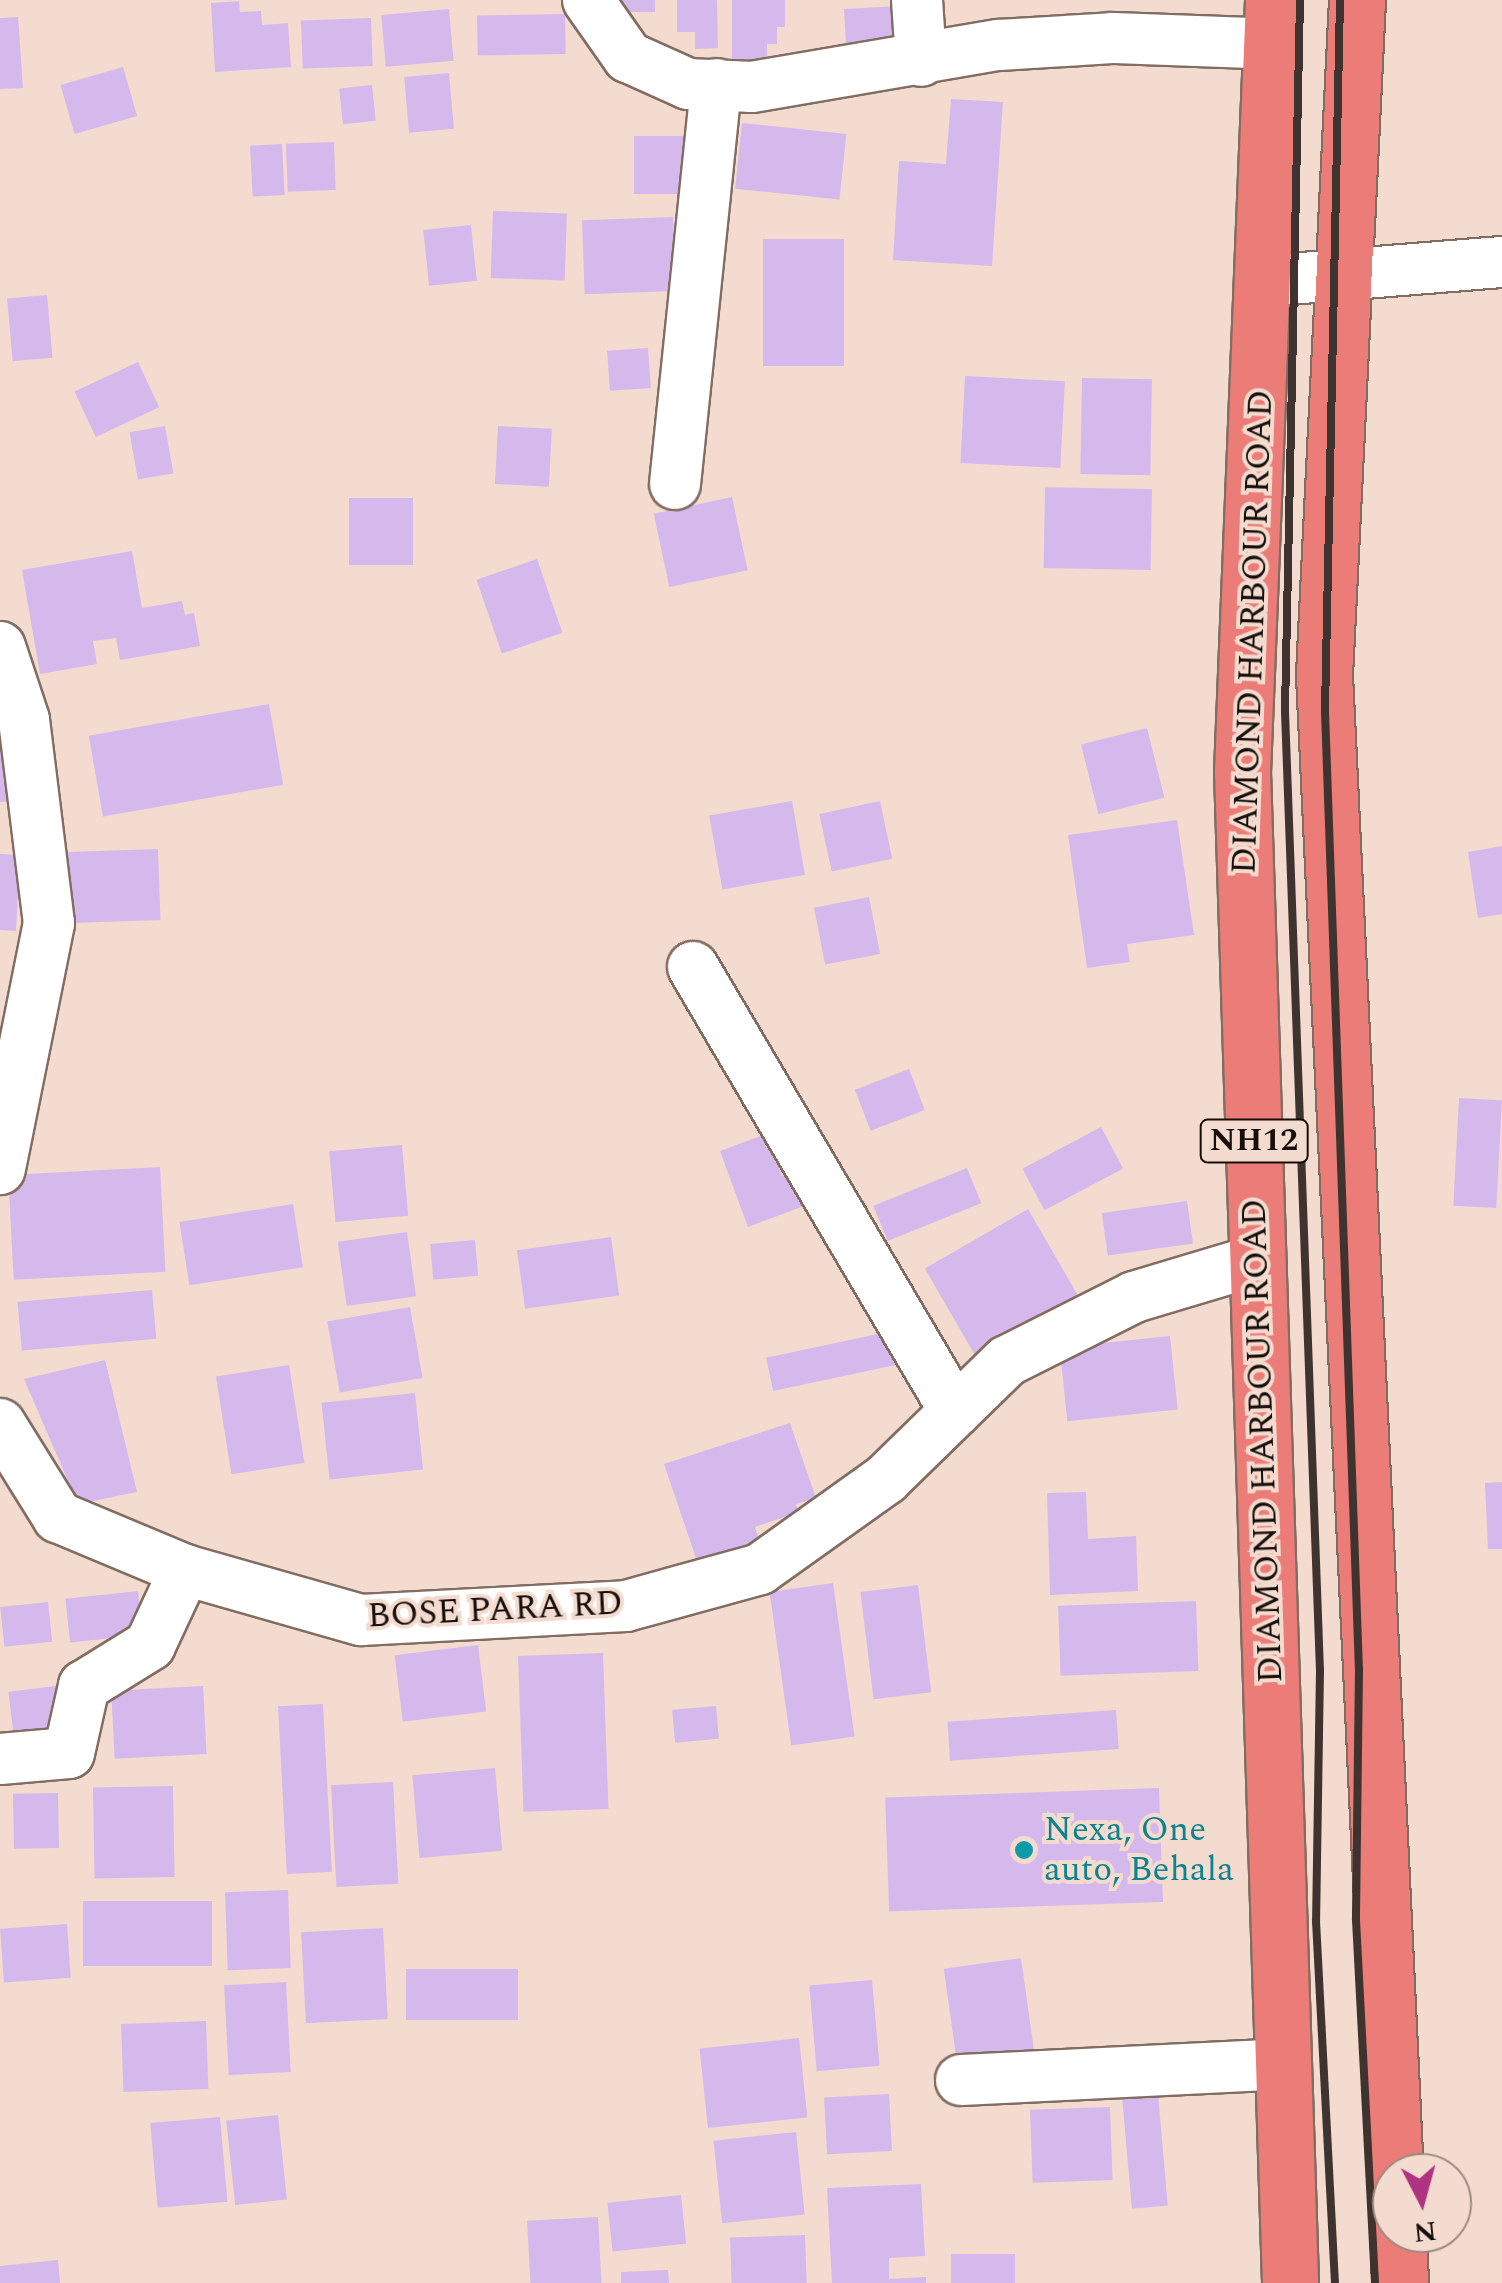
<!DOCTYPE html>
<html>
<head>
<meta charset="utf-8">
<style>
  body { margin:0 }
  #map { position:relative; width:1502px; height:2283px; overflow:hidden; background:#f4dbcf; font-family:Spectral,serif }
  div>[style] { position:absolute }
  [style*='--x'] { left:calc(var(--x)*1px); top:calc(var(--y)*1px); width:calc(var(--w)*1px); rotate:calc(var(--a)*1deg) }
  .building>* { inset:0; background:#d5b9ed; transform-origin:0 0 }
  .roads { filter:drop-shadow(2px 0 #826d62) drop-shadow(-2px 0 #826d62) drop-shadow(0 2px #826d62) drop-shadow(0 -2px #826d62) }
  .minor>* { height:50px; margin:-25px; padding:0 25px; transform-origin:25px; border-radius:25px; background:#fff }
  .trunk>* { height:55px; margin:-27.5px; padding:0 27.5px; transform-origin:27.5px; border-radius:27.5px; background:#eb7c78 }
  .rail>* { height:8px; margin:-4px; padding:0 4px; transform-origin:4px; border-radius:4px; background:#3e332e }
  .dots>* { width:28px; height:28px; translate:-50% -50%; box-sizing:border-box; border:5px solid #f4dbcf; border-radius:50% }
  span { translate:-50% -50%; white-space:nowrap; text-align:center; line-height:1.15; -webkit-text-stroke:8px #f4dbcf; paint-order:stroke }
  .shield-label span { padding:2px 8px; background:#f4dbcf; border:2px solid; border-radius:8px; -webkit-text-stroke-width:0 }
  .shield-label { font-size:32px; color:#160e0a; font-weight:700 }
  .street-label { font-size:35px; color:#160e0a }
  .culture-label { font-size:35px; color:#0d838f }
  .left { translate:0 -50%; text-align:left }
  .north { position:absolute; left:1372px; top:2153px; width:100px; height:100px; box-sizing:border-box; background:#f4dbcf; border:2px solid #9b8980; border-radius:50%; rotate:174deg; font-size:28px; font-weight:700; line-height:40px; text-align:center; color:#160e0a }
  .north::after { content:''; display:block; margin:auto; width:35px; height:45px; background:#b03281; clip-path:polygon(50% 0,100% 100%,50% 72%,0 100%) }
</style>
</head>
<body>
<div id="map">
  <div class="building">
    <i style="left:621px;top:0;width:34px;height:12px"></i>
    <i style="clip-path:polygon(677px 0,717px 0,718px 48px,695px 49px,695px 32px,677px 32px)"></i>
    <i style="clip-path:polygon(732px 0,785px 0,785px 27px,777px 27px,777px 44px,767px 44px,767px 65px,732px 65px)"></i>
    <i style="clip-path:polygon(239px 1px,240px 12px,261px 11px,262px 25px,288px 23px,291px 67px,215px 72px,211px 3px)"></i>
    <i style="left:899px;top:6px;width:40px;height:55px;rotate:87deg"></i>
    <i style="left:449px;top:9px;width:52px;height:68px;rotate:85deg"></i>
    <i style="left:565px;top:14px;width:40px;height:88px;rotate:89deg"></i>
    <i style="clip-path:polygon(18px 17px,23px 88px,0 89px,0 18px)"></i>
    <i style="left:371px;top:18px;width:48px;height:70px;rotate:88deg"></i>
    <i style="left:123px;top:67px;width:51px;height:65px;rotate:74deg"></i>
    <i style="left:449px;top:73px;width:56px;height:45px;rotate:85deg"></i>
    <i style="left:372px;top:85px;width:36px;height:33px;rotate:84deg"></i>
    <i style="clip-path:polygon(951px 99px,1003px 102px,992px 266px,893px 260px,899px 161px,946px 164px)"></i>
    <i style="left:742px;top:123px;width:105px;height:66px;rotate:6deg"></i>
    <i style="left:634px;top:136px;width:64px;height:58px"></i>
    <i style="left:334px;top:142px;width:48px;height:48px;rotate:88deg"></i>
    <i style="left:282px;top:144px;width:51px;height:32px;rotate:87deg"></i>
    <i style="left:493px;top:211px;width:74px;height:67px;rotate:2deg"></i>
    <i style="left:673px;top:217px;width:74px;height:91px;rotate:88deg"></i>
    <i style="left:471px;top:225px;width:56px;height:48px;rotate:84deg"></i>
    <i style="left:763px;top:239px;width:81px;height:127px"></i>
    <i style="left:47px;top:295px;width:63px;height:40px;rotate:85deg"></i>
    <i style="left:648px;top:348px;width:40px;height:41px;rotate:86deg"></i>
    <i style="left:138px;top:362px;width:50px;height:70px;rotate:65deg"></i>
    <i style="left:965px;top:376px;width:100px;height:87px;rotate:3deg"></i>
    <i style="left:1082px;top:378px;width:70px;height:96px;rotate:1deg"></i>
    <i style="left:165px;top:426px;width:48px;height:36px;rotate:80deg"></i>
    <i style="left:498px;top:426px;width:54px;height:58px;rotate:3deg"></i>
    <i style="left:1152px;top:489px;width:81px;height:107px;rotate:91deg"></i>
    <i style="left:732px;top:497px;width:75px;height:80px;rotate:78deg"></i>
    <i style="left:349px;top:498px;width:64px;height:67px"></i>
    <i style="clip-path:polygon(132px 551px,142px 608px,182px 601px,185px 615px,194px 613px,200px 646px,120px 660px,116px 638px,93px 641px,97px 664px,40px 674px,22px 570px)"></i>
    <i style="left:537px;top:559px;width:78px;height:64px;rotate:71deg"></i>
    <i style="left:269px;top:704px;width:82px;height:183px;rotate:80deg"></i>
    <i style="left:1147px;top:728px;width:72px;height:68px;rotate:76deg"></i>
    <i style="clip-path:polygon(0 746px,9px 746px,12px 801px,0 802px)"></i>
    <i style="left:792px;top:801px;width:75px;height:84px;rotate:80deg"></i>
    <i style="left:880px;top:801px;width:59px;height:62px;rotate:78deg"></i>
    <i style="clip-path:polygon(1177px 820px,1194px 935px,1127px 944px,1130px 962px,1087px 968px,1068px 835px)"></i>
    <i style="clip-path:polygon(1502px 846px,1502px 914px,1478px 918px,1468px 852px)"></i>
    <i style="left:158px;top:849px;width:71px;height:96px;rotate:88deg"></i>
    <i style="left:0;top:854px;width:20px;height:76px;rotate:3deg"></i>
    <i style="left:869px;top:897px;width:58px;height:56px;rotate:79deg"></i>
    <i style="left:909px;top:1069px;width:44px;height:58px;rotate:69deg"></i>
    <i style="left:1459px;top:1098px;width:43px;height:108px;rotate:3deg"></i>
    <i style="left:1101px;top:1127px;width:47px;height:89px;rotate:62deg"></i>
    <i style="clip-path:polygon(766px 1134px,782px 1176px,802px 1168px,815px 1202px,748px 1227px,720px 1151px)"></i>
    <i style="left:402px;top:1145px;width:71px;height:73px;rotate:85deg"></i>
    <i style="left:160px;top:1167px;width:105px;height:152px;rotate:87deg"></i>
    <i style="left:967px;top:1168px;width:38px;height:101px;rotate:68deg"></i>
    <i style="left:1187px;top:1201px;width:43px;height:86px;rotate:82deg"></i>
    <i style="left:293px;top:1204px;width:64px;height:115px;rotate:81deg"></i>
    <i style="left:1028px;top:1209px;width:99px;height:119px;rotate:60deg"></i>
    <i style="left:407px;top:1232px;width:65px;height:70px;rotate:82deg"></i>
    <i style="left:611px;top:1237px;width:59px;height:95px;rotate:82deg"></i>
    <i style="left:475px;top:1240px;width:36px;height:45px;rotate:85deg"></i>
    <i style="left:152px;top:1290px;width:49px;height:135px;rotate:85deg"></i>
    <i style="left:410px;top:1307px;width:72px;height:84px;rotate:80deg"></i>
    <i style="left:906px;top:1328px;width:34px;height:143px;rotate:78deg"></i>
    <i style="left:1170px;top:1336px;width:74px;height:111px;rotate:84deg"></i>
    <i style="clip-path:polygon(105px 1360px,137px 1492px,78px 1504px,24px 1379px)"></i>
    <i style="left:289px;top:1365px;width:99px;height:74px;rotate:81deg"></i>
    <i style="left:415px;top:1393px;width:77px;height:94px;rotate:84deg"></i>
    <i style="clip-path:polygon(790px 1423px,816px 1498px,796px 1504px,799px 1512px,755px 1527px,760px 1543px,698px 1564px,664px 1464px)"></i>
    <i style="clip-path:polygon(1502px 1482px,1502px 1549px,1488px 1549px,1485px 1483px)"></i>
    <i style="clip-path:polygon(1086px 1492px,1088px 1539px,1136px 1536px,1138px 1591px,1050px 1595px,1047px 1493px)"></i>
    <i style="left:833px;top:1583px;width:155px;height:64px;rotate:82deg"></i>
    <i style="left:918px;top:1585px;width:108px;height:58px;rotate:83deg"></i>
    <i style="left:138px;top:1591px;width:44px;height:73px;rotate:84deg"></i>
    <i style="left:1196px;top:1601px;width:70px;height:138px;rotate:88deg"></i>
    <i style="left:48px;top:1602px;width:40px;height:48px;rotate:84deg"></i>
    <i style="left:478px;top:1645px;width:67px;height:84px;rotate:83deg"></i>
    <i style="left:603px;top:1653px;width:156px;height:85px;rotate:88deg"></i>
    <i style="left:56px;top:1686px;width:49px;height:48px;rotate:83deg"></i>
    <i style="left:203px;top:1686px;width:68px;height:92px;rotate:87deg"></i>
    <i style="left:323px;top:1704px;width:168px;height:45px;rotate:87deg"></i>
    <i style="left:716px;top:1706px;width:33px;height:44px;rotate:85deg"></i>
    <i style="left:1116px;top:1710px;width:39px;height:169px;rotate:86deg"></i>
    <i style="left:495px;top:1768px;width:83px;height:83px;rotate:85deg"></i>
    <i style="left:393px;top:1782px;width:102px;height:62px;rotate:87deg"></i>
    <i style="left:173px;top:1786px;width:91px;height:80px;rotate:89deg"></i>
    <i style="left:1159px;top:1788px;width:114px;height:274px;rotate:88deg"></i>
    <i style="left:58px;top:1793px;width:55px;height:45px;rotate:89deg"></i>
    <i style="left:288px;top:1890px;width:78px;height:63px;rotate:88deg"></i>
    <i style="left:83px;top:1901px;width:129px;height:65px"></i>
    <i style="left:67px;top:1924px;width:54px;height:67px;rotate:86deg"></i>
    <i style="left:383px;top:1928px;width:91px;height:82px;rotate:87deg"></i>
    <i style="left:1021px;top:1958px;width:103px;height:78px;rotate:82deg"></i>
    <i style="left:518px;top:1969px;width:51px;height:112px;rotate:90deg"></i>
    <i style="left:872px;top:1980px;width:86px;height:63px;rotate:85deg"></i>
    <i style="left:286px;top:1982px;width:90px;height:62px;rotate:87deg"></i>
    <i style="left:206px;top:2021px;width:68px;height:85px;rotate:88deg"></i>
    <i style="left:799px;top:2038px;width:80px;height:100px;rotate:84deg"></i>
    <i style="left:889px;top:2094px;width:57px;height:65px;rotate:87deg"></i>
    <i style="left:1158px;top:2094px;width:112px;height:36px;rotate:85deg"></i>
    <i style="left:1110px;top:2107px;width:73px;height:80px;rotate:88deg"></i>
    <i style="left:278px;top:2115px;width:85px;height:52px;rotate:84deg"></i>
    <i style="left:220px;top:2117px;width:85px;height:70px;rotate:85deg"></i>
    <i style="left:796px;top:2132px;width:83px;height:83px;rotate:84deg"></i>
    <i style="clip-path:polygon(921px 2184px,925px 2256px,889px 2258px,889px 2279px,926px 2277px,926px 2283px,832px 2283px,827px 2188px)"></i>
    <i style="left:681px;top:2195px;width:49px;height:74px;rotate:84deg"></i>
    <i style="left:598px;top:2217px;width:66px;height:71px;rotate:87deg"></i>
    <i style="left:805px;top:2235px;width:48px;height:75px;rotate:88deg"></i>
    <i style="left:951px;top:2254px;width:64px;height:29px"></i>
    <i style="clip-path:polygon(58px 2260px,60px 2283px,0 2283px,0 2266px)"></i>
    <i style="clip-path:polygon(668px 2270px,669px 2283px,621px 2283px,621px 2272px)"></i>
  </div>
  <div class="roads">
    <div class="minor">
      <i style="--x:588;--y:0;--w:70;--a:54.9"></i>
      <i style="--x:628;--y:57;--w:66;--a:24.2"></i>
      <i style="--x:688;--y:84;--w:64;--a:2.7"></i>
      <i style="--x:752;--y:87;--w:251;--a:-9.7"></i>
      <i style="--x:999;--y:45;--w:113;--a:-3.5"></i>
      <i style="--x:1112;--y:38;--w:162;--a:2.1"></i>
      <i style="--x:917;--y:0;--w:61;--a:86.2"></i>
      <i style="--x:1265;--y:281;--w:238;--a:-4.6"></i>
      <i style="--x:675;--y:484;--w:402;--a:-84.1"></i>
      <i style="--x:0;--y:647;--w:77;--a:71.8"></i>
      <i style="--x:24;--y:720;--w:205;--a:83"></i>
      <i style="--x:49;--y:923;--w:251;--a:101.3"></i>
      <i style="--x:693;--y:967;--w:516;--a:59.46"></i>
      <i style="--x:0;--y:1424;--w:110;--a:58.1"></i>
      <i style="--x:58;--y:1517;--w:138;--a:22.7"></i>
      <i style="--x:185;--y:1570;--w:183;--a:15.9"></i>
      <i style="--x:361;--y:1620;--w:265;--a:-3"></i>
      <i style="--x:626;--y:1606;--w:139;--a:-15.4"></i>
      <i style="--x:760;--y:1569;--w:155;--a:-35.5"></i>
      <i style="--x:886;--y:1479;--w:169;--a:-44.3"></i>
      <i style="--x:1007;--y:1361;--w:142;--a:-26.7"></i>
      <i style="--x:1134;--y:1297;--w:128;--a:-16.7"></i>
      <i style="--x:0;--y:1759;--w:69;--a:-5"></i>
      <i style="--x:69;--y:1753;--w:69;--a:-77.4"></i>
      <i style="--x:84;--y:1686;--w:78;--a:-31.8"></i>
      <i style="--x:150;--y:1645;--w:83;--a:-65"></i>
      <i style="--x:961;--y:2080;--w:322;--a:-2.8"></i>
    </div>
    <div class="trunk">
      <i style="--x:1273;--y:0;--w:772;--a:92.3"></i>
      <i style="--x:1242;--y:771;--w:1513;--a:88.18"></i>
      <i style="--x:1357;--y:0;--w:676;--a:92.8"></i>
      <i style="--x:1324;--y:675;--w:1500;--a:87.29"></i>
      <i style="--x:1398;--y:2233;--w:50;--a:87.7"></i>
    </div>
  </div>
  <div class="rail">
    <i style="--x:1300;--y:0;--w:712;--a:91.21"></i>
    <i style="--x:1285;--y:712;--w:959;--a:87.91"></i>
    <i style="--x:1320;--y:1670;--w:251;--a:90.9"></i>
    <i style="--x:1316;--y:1921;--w:362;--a:87"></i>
    <i style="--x:1340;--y:0;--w:712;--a:91.21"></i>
    <i style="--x:1325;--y:712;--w:958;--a:87.97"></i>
    <i style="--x:1359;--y:1669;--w:251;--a:90.7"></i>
    <i style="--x:1356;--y:1920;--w:363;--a:87"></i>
  </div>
  <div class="dots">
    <i style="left:1024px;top:1850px;background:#0f9aa8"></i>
  </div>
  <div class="shield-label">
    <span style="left:1254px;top:1141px">NH12</span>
  </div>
  <div class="street-label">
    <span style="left:1253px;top:632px;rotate:-88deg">DIAMOND HARBOUR ROAD</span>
    <span style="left:1263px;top:1441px;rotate:-92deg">DIAMOND HARBOUR ROAD</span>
    <span style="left:495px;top:1610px;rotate:-3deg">BOSE PARA RD</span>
  </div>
  <div class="culture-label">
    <span class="left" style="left:1044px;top:1850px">Nexa, One<br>auto, Behala</span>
  </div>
  <div class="north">N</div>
</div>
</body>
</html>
